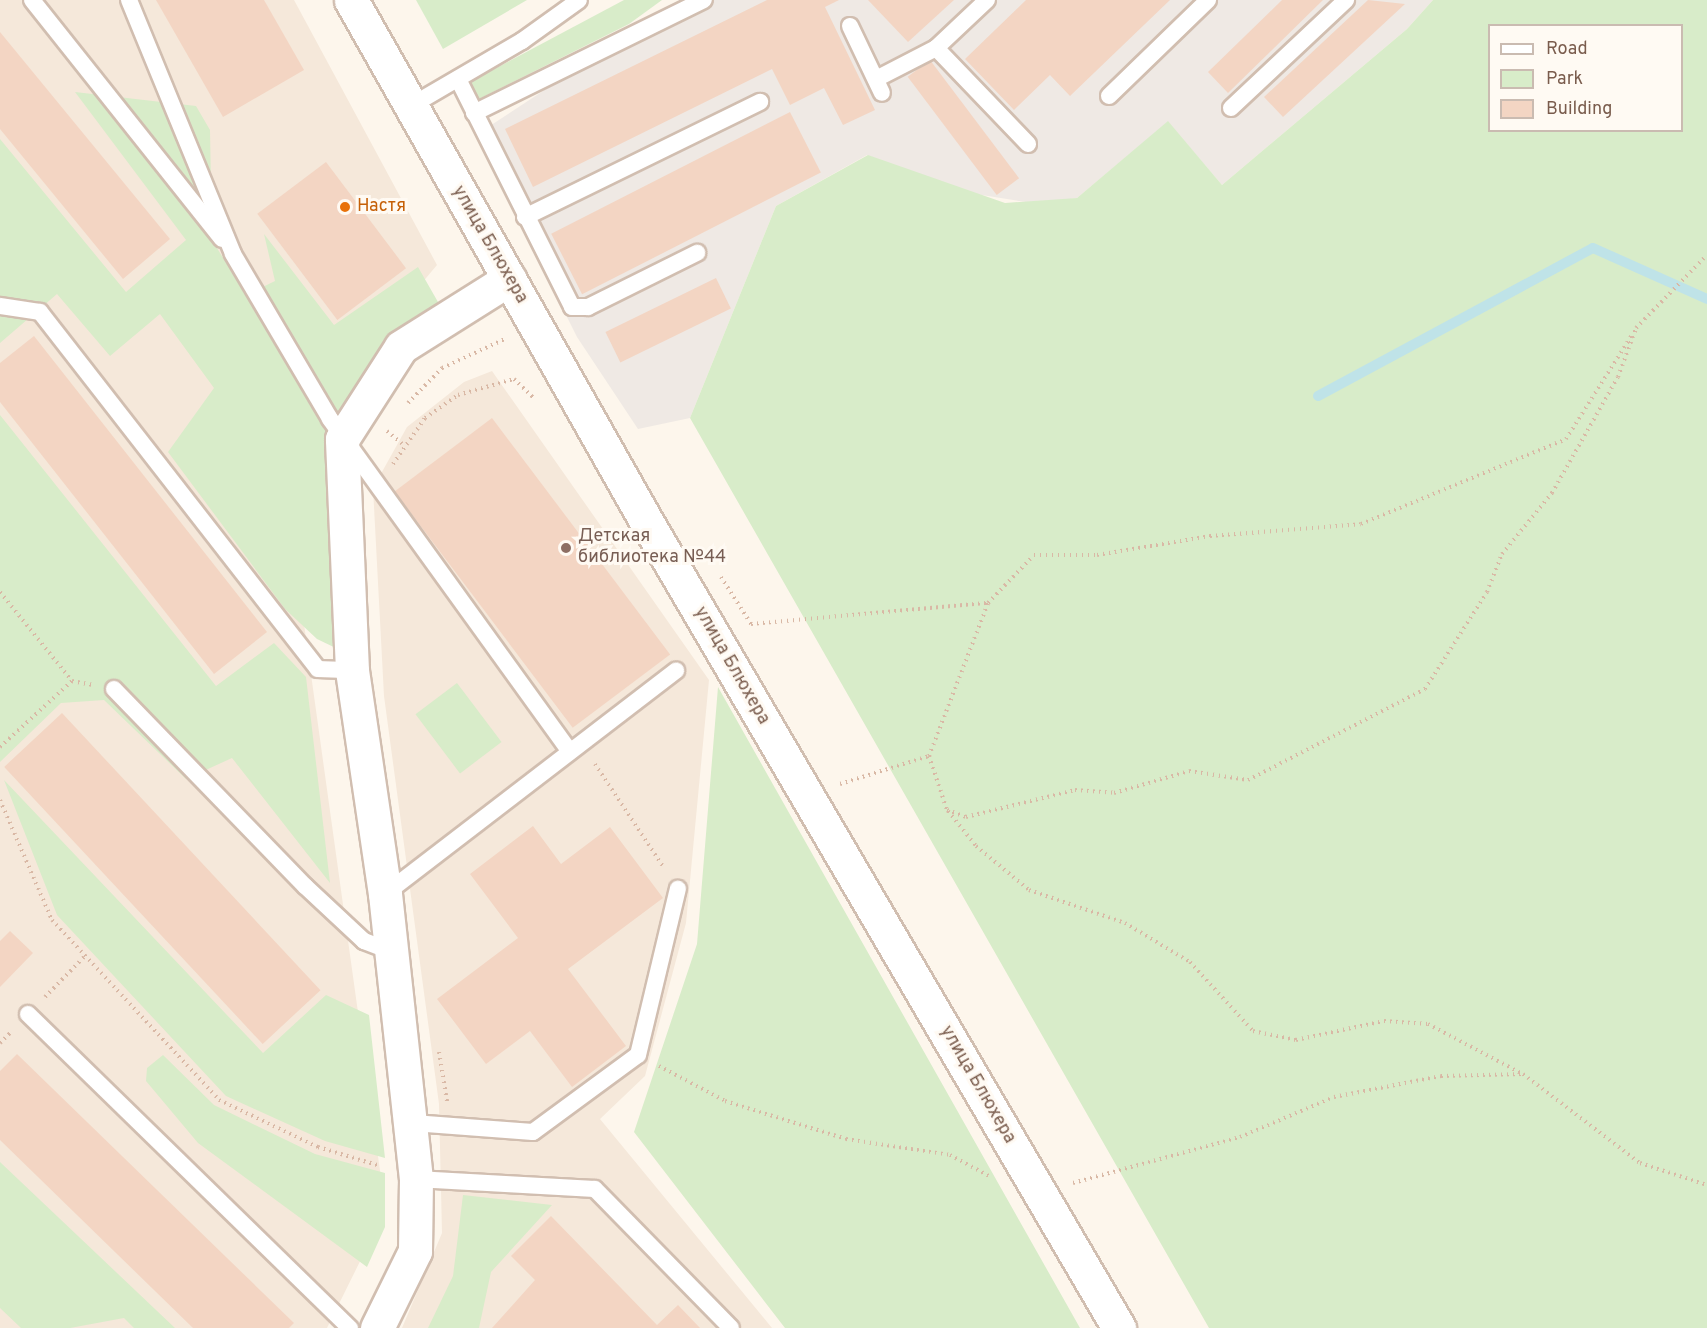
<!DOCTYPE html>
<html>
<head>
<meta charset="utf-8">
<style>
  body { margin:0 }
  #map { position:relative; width:1707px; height:1328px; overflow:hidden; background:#fdf6ec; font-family:Overpass,sans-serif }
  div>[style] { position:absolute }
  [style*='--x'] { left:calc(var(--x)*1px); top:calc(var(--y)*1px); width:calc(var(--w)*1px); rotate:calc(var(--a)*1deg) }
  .residential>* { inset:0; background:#f5e8da }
  .industrial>* { inset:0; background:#efe9e4 }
  .green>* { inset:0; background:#d8ecc9; transform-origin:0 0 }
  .stream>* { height:10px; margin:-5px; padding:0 5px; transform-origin:5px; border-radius:5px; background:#bfe3e8 }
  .building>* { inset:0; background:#f3d5c3; transform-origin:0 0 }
  .path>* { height:4px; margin-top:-2px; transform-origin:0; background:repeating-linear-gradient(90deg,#d9b8a5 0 1.5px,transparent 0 6px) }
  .roads { filter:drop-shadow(2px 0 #d1beb0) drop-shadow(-2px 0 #d1beb0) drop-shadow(0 2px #d1beb0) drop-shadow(0 -2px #d1beb0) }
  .lane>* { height:16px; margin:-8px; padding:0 8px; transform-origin:8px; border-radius:8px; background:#fff }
  .street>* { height:33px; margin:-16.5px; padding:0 16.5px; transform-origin:16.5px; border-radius:16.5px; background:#fff }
  .dots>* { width:16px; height:16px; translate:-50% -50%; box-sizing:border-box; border:3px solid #fffaf3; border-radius:50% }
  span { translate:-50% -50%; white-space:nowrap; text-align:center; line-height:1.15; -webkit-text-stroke:6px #fffaf3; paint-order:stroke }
  .food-label { font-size:18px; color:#c56008 }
  .left { translate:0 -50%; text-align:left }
  .street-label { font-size:18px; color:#7a5c4d }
  .education-label { font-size:18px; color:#785e54 }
  .legend { position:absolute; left:1488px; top:24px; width:195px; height:108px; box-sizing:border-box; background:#fffaf3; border:2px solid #cabbb1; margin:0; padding:8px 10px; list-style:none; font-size:18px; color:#7a5c4d }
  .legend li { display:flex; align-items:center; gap:12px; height:30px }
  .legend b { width:30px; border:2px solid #cabbb1 }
</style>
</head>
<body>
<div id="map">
  <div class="residential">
    <i style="clip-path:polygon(0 0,294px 0,437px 265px,363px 353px,299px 588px,382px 1185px,379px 1223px,327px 1328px,0 1328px)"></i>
    <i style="clip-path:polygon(492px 371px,709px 680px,686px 923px,645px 1076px,600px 1119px,772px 1328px,402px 1328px,442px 1233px,439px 1104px,384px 696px,373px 488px,407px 427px,464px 382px)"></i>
  </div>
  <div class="industrial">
    <i style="clip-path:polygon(682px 0,1433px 0,1407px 29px,1222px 185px,1168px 122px,1077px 198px,1038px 204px,963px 192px,867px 155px,776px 206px,690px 418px,638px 429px,577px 337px,476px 135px)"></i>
  </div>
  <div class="green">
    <i style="clip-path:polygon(416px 0,527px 0,443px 49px)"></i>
    <i style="clip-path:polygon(624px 0,662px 0,629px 24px,479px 99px,470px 82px)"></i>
    <i style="clip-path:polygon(evenodd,1433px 0,1707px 0,1707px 1328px,1209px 1328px,690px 418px,776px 206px,868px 155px,1005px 203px,1077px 198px,1168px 121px,1222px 185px,1407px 29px,1433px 0,1490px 26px,1682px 26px,1682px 130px,1490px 130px,1490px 26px)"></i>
    <i style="clip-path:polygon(75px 92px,196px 106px,210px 130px,212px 240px,246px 295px,275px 281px,264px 234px,334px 325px,418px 267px,442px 309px,343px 414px,342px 651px,317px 639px,285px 609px,168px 452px,214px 388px,160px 314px,110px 356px,57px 294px,0 343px,0 139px,126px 292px,186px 240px)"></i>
    <i style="clip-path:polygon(0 415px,216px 686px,274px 643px,306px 677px,330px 883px,232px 758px,186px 779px,104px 700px,61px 703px,0 762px)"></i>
    <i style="left:457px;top:683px;width:74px;height:52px;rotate:53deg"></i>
    <i style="clip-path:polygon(718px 687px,1080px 1328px,785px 1328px,634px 1132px,697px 944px)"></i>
    <i style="clip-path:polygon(4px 780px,263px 1053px,326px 995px,369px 1015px,385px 1158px,325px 1141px,226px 1096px,57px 915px)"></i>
    <i style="clip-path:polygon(163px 1055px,214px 1105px,315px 1154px,385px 1173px,385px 1227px,367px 1267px,198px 1143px,146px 1081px,147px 1068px)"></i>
    <i style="clip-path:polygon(0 1162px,175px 1328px,134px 1328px,124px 1318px,70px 1328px,21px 1328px,0 1308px)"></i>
    <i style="clip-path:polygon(463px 1195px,552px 1205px,491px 1272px,479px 1328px,428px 1328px,453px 1276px)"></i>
  </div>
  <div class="stream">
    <i style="--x:1318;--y:396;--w:312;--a:-28.3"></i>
    <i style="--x:1593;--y:248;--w:125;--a:24.1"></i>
  </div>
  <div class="building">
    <i style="clip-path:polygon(156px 0,264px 0,304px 70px,223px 117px)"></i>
    <i style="clip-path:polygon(767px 0,839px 0,825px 7px,875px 110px,843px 125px,824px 88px,790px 105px,772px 69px,533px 187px,505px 129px)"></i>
    <i style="clip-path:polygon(868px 0,954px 0,908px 42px)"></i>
    <i style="clip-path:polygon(1026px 0,1170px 0,1070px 96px,1050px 75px,1014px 110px,965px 59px)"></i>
    <i style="clip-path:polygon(1282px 0,1323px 0,1228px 93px,1208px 72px)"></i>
    <i style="clip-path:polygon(1368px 0,1405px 4px,1283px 117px,1264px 97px)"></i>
    <i style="clip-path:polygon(0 32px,170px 239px,123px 279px,0 129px)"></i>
    <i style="left:930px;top:60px;width:148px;height:28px;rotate:53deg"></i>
    <i style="left:790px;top:112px;width:68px;height:268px;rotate:63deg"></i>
    <i style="left:326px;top:162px;width:133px;height:86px;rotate:53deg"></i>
    <i style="left:716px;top:278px;width:34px;height:123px;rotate:64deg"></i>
    <i style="clip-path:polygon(34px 336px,267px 632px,214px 674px,0 402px,0 363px)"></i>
    <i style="left:492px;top:418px;width:296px;height:122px;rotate:53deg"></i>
    <i style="left:62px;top:713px;width:379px;height:79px;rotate:47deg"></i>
    <i style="clip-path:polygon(533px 826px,561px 864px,610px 827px,663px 898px,568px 969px,626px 1046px,572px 1087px,530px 1031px,486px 1064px,437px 999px,518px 938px,470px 874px)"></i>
    <i style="clip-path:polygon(10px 931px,33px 953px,0 987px,0 941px)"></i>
    <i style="clip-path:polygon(17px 1054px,294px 1323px,289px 1328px,193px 1328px,0 1140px,0 1071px)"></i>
    <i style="clip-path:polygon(551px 1216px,657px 1325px,678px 1305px,700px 1328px,492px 1328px,535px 1280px,511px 1256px)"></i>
  </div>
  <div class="path">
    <i style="--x:1636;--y:328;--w:102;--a:-45.8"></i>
    <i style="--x:408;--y:403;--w:49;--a:-45.8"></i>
    <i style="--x:442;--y:368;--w:69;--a:-24.7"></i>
    <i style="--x:387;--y:431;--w:23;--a:40"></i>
    <i style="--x:393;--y:464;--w:56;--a:-55.2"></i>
    <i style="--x:425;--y:418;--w:40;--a:-34.9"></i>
    <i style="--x:458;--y:395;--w:58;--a:-15.9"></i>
    <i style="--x:514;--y:379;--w:29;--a:44"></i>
    <i style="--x:721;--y:577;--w:56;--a:57.4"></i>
    <i style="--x:751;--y:624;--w:238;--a:-5.1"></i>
    <i style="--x:0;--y:592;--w:114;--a:51"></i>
    <i style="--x:72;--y:681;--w:20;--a:11"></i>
    <i style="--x:0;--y:747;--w:98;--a:-42.5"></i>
    <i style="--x:929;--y:756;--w:164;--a:-68.9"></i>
    <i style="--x:988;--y:603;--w:66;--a:-46.2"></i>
    <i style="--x:1034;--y:555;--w:63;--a:0"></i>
    <i style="--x:1097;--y:555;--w:115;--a:-9.5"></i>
    <i style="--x:1210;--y:536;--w:151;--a:-4.5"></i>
    <i style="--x:1361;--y:524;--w:222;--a:-22.5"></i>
    <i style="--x:1566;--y:439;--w:123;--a:-57.6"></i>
    <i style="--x:595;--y:764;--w:125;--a:56.4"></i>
    <i style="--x:840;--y:784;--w:93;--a:-17.5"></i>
    <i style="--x:929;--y:756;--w:57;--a:71.6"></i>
    <i style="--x:947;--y:810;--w:20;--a:20"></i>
    <i style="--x:966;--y:817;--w:112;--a:-13.9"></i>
    <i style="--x:1075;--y:790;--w:39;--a:4"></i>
    <i style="--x:1114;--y:793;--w:78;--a:-16.3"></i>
    <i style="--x:1189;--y:771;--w:60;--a:8.7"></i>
    <i style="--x:1248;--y:780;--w:199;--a:-27.2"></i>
    <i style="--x:1425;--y:689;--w:115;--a:-57.4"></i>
    <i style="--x:1487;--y:592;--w:41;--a:-68.5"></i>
    <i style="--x:1502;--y:554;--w:79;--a:-50.7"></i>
    <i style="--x:1552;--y:493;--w:133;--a:-60.4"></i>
    <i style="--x:1618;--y:377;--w:52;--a:-69.8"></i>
    <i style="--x:0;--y:800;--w:131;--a:66.6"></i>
    <i style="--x:52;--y:920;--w:246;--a:47.1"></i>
    <i style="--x:219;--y:1100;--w:110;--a:25.4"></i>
    <i style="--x:318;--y:1147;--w:65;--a:17"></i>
    <i style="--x:948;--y:811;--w:45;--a:51.3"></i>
    <i style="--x:976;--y:846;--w:69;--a:39.7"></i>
    <i style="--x:1029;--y:890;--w:102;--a:19"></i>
    <i style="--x:1125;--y:923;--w:76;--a:31"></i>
    <i style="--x:1190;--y:962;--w:93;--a:47.6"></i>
    <i style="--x:1253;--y:1031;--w:44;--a:11.8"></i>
    <i style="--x:1296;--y:1040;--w:90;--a:-12.2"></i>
    <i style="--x:1384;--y:1021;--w:44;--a:3.9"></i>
    <i style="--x:1428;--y:1024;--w:107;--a:27.8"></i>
    <i style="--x:1523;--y:1074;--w:147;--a:37.3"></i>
    <i style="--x:1640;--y:1163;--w:71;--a:18.2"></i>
    <i style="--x:45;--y:997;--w:57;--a:-45.7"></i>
    <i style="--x:0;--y:1043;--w:14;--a:-45"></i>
    <i style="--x:439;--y:1052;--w:50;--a:80.7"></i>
    <i style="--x:659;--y:1066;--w:75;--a:27.9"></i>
    <i style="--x:725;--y:1101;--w:127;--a:17.4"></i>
    <i style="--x:846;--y:1139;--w:105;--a:8.7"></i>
    <i style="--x:950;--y:1155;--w:47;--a:28.2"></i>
    <i style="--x:1073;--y:1183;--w:173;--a:-15.4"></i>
    <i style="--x:1240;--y:1137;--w:102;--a:-23.1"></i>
    <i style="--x:1334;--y:1097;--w:109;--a:-11.1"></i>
    <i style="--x:1441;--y:1076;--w:82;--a:-1.4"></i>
  </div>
  <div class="roads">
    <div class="lane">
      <i style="--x:32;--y:0;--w:305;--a:51.5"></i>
      <i style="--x:129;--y:0;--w:274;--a:67.7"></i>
      <i style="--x:233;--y:254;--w:191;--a:59.5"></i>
      <i style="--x:330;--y:419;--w:410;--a:54.2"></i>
      <i style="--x:850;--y:26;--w:74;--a:64.5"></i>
      <i style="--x:936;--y:48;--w:133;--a:46.2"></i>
      <i style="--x:458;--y:79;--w:255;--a:63.4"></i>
      <i style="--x:572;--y:307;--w:16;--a:0"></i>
      <i style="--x:588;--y:307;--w:122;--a:-26.4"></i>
      <i style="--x:876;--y:79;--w:68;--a:-27.3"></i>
      <i style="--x:936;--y:48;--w:70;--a:-43.3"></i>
      <i style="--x:1109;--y:96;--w:138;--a:-44.1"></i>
      <i style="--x:409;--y:107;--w:131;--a:-30.3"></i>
      <i style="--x:522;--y:41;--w:70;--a:-35.7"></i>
      <i style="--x:1231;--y:108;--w:158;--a:-43.2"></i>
      <i style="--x:474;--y:113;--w:256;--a:-26.2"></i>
      <i style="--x:525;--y:217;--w:262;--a:-26.1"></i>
      <i style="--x:0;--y:306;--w:40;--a:8.5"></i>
      <i style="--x:40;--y:312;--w:452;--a:52.1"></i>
      <i style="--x:318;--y:669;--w:34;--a:2"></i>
      <i style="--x:114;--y:689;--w:274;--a:45.9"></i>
      <i style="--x:305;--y:886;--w:81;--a:43"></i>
      <i style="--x:364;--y:941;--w:28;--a:21"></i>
      <i style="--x:385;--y:894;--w:367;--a:-37.5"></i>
      <i style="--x:28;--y:1014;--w:450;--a:44.3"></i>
      <i style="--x:413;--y:1123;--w:120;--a:4.3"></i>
      <i style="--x:533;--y:1132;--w:130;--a:-36.3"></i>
      <i style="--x:638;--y:1055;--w:171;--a:-76.5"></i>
      <i style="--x:416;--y:1179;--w:179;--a:3.2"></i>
      <i style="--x:595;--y:1189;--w:194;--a:45.6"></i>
    </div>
    <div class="street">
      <i style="--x:351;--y:0;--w:605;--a:60.47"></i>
      <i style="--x:649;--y:526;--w:930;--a:59.63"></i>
      <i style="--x:377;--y:1328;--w:86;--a:-63.7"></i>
      <i style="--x:415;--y:1251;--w:72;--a:-89.2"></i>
      <i style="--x:416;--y:1179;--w:287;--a:-96.2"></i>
      <i style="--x:385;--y:894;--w:226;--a:-98.4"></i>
      <i style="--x:352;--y:670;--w:231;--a:-92.5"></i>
      <i style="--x:342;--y:439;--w:109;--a:-57.3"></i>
      <i style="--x:401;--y:347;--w:128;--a:-32.2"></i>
    </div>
  </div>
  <div class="dots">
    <i style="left:345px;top:207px;background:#e8710a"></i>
    <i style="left:566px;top:548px;background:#8d6e63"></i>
  </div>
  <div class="food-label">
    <span class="left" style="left:357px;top:207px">Настя</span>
  </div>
  <div class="street-label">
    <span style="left:489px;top:245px;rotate:60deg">улица Блюхера</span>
    <span style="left:731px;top:666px;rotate:60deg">улица Блюхера</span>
    <span style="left:977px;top:1085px;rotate:60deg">улица Блюхера</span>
  </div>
  <div class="education-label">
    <span class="left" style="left:578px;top:548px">Детская<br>библиотека №44</span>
  </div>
  <ul class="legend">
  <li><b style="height:8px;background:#fff"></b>Road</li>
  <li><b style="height:16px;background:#d8ecc9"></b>Park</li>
  <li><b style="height:16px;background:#f3d5c3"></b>Building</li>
  </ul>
</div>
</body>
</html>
